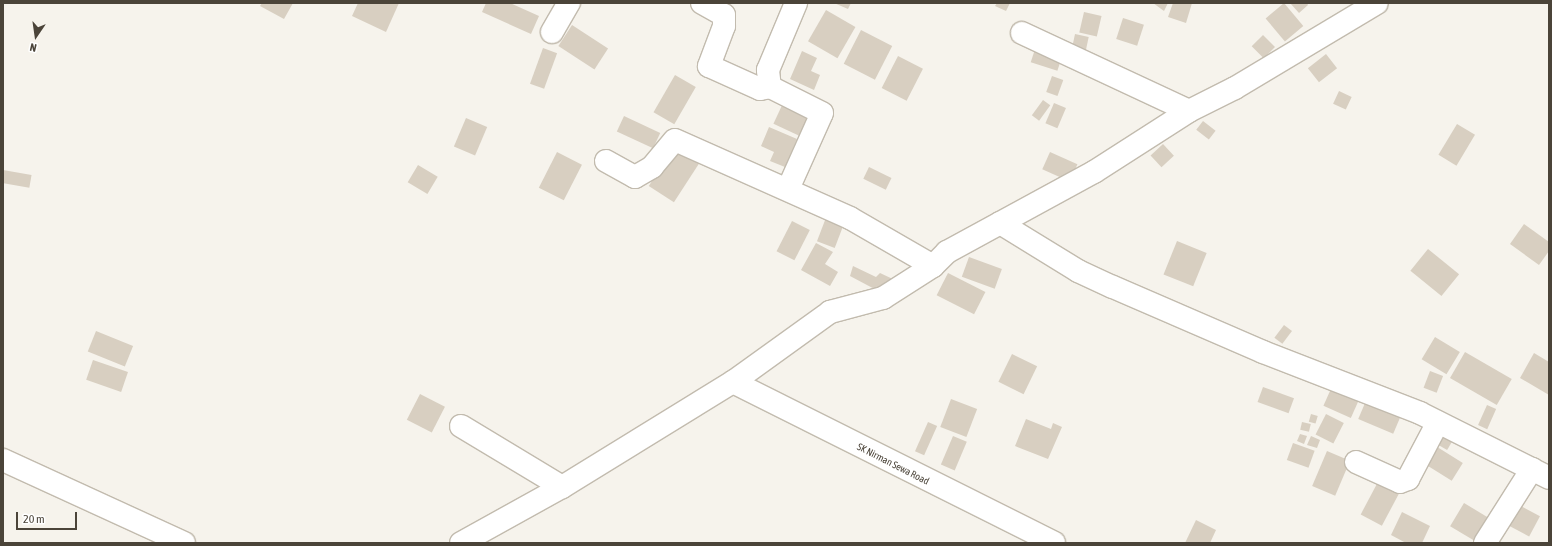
<!DOCTYPE html>
<html>
<head>
<meta charset="utf-8">
<style>
  body { margin:0 }
  #map { position:relative; width:1552px; height:546px; overflow:hidden; background:#f6f3ec; font-family:"Asap Condensed",sans-serif }
  div>[style] { position:absolute }
  [style*='--x'] { left:calc(var(--x)*1px); top:calc(var(--y)*1px); width:calc(var(--w)*1px); rotate:calc(var(--a)*1deg) }
  .building>* { inset:0; background:#d8cfc1; transform-origin:0 0 }
  .roads { filter:drop-shadow(1px 0 #c2bbae) drop-shadow(-1px 0 #c2bbae) drop-shadow(0 1px #c2bbae) drop-shadow(0 -1px #c2bbae) }
  .street>* { height:22px; margin:-11px; padding:0 11px; transform-origin:11px; border-radius:11px; background:#fff }
  span { translate:-50% -50%; white-space:nowrap; text-align:center; line-height:1.15; -webkit-text-stroke:3px #fff; paint-order:stroke }
  .street-label { font-size:10px; color:#4b4439 }
  .frame { position:absolute; inset:0; border:4px solid #4b4439; pointer-events:none }
  .north { position:absolute; left:16px; top:16px; width:40px; height:40px; -webkit-text-stroke:3px #fff; paint-order:stroke; rotate:193deg; font-size:11px; font-weight:700; line-height:16px; text-align:center; color:#4b4439 }
  .north::after { content:''; display:block; margin:auto; width:14px; height:18px; background:#4b4439; clip-path:polygon(50% 0,100% 100%,50% 72%,0 100%) }
  .scale { position:absolute; left:16px; top:512px; width:61px; height:18px; box-sizing:border-box; border:2px solid #4b4439; border-top:0; padding-left:5px; font-size:12px; line-height:14px; white-space:nowrap; color:#4b4439; -webkit-text-stroke:3px #fff; paint-order:stroke }
</style>
</head>
<body>
<div id="map">
  <div class="building">
    <i style="clip-path:polygon(262px 3px,293px 3px,284px 19px,260px 6px)"></i>
    <i style="clip-path:polygon(358px 3px,399px 3px,386px 32px,352px 16px)"></i>
    <i style="clip-path:polygon(486px 3px,510px 3px,539px 16px,531px 34px,482px 12px)"></i>
    <i style="clip-path:polygon(834px 3px,851px 3px,848px 9px)"></i>
    <i style="clip-path:polygon(997px 3px,1010px 3px,1006px 11px,995px 6px)"></i>
    <i style="clip-path:polygon(1153px 3px,1168px 3px,1164px 11px)"></i>
    <i style="clip-path:polygon(1173px 3px,1192px 3px,1186px 23px,1168px 17px)"></i>
    <i style="left:1284px;top:3px;width:30px;height:24px;rotate:50deg"></i>
    <i style="clip-path:polygon(1290px 3px,1307px 3px,1308px 5px,1299px 13px)"></i>
    <i style="left:826px;top:10px;width:34px;height:36px;rotate:30deg"></i>
    <i style="left:1084px;top:12px;width:18px;height:21px;rotate:13deg"></i>
    <i style="left:1123px;top:18px;width:22px;height:22px;rotate:18deg"></i>
    <i style="left:572px;top:25px;width:43px;height:25px;rotate:33deg"></i>
    <i style="left:861px;top:30px;width:35px;height:38px;rotate:27deg"></i>
    <i style="left:1075px;top:34px;width:14px;height:21px;rotate:12deg"></i>
    <i style="left:1263px;top:35px;width:17px;height:16px;rotate:45deg"></i>
    <i style="left:1036px;top:46px;width:28px;height:17px;rotate:18deg"></i>
    <i style="left:543px;top:48px;width:15px;height:38px;rotate:20deg"></i>
    <i style="clip-path:polygon(802px 51px,817px 58px,811px 71px,820px 75px,814px 90px,790px 79px)"></i>
    <i style="left:1326px;top:54px;width:18px;height:23px;rotate:52deg"></i>
    <i style="left:898px;top:56px;width:28px;height:36px;rotate:27deg"></i>
    <i style="left:675px;top:75px;width:24px;height:43px;rotate:30deg"></i>
    <i style="left:1052px;top:76px;width:12px;height:17px;rotate:20deg"></i>
    <i style="left:1339px;top:91px;width:14px;height:14px;rotate:25deg"></i>
    <i style="left:1043px;top:100px;width:9px;height:19px;rotate:36deg"></i>
    <i style="left:784px;top:101px;width:29px;height:25px;rotate:25deg"></i>
    <i style="left:1054px;top:103px;width:13px;height:22px;rotate:23deg"></i>
    <i style="left:624px;top:116px;width:40px;height:17px;rotate:25deg"></i>
    <i style="left:466px;top:118px;width:23px;height:31px;rotate:23deg"></i>
    <i style="left:1203px;top:121px;width:16px;height:11px;rotate:38deg"></i>
    <i style="left:1457px;top:124px;width:21px;height:36px;rotate:31deg"></i>
    <i style="clip-path:polygon(769px 127px,797px 139px,785px 167px,770px 161px,774px 152px,761px 146px)"></i>
    <i style="left:676px;top:144px;width:30px;height:50px;rotate:33deg"></i>
    <i style="left:1163px;top:144px;width:16px;height:17px;rotate:47deg"></i>
    <i style="left:557px;top:152px;width:28px;height:40px;rotate:27deg"></i>
    <i style="left:1050px;top:152px;width:30px;height:19px;rotate:24deg"></i>
    <i style="left:418px;top:165px;width:23px;height:20px;rotate:31deg"></i>
    <i style="left:869px;top:167px;width:25px;height:13px;rotate:26deg"></i>
    <i style="left:3px;top:170px;width:29px;height:13px;rotate:10deg"></i>
    <i style="left:827px;top:215px;width:19px;height:28px;rotate:21deg"></i>
    <i style="left:792px;top:221px;width:20px;height:34px;rotate:27deg"></i>
    <i style="clip-path:polygon(1524px 224px,1549px 242px,1549px 251px,1539px 265px,1510px 244px)"></i>
    <i style="left:1177px;top:241px;width:32px;height:36px;rotate:22deg"></i>
    <i style="clip-path:polygon(816px 243px,833px 252px,825px 264px,838px 272px,830px 286px,801px 270px)"></i>
    <i style="left:1428px;top:249px;width:40px;height:28px;rotate:39deg"></i>
    <i style="left:969px;top:257px;width:35px;height:21px;rotate:20deg"></i>
    <i style="clip-path:polygon(853px 266px,876px 277px,880px 273px,897px 281px,882px 293px,850px 276px)"></i>
    <i style="left:948px;top:273px;width:42px;height:25px;rotate:27deg"></i>
    <i style="left:1284px;top:325px;width:10px;height:16px;rotate:37deg"></i>
    <i style="left:96px;top:331px;width:40px;height:22px;rotate:22deg"></i>
    <i style="left:1435px;top:337px;width:29px;height:26px;rotate:31deg"></i>
    <i style="left:1465px;top:352px;width:54px;height:30px;rotate:30deg"></i>
    <i style="clip-path:polygon(1534px 353px,1549px 362px,1549px 395px,1520px 378px)"></i>
    <i style="left:1012px;top:354px;width:28px;height:31px;rotate:26deg"></i>
    <i style="left:93px;top:360px;width:37px;height:21px;rotate:19deg"></i>
    <i style="left:1430px;top:371px;width:14px;height:18px;rotate:21deg"></i>
    <i style="left:1334px;top:382px;width:30px;height:26px;rotate:24deg"></i>
    <i style="left:1263px;top:387px;width:33px;height:16px;rotate:20deg"></i>
    <i style="left:420px;top:394px;width:28px;height:29px;rotate:27deg"></i>
    <i style="left:1368px;top:396px;width:38px;height:25px;rotate:23deg"></i>
    <i style="left:951px;top:399px;width:28px;height:30px;rotate:21deg"></i>
    <i style="left:1487px;top:405px;width:10px;height:22px;rotate:24deg"></i>
    <i style="left:1311px;top:414px;width:7px;height:8px;rotate:16deg"></i>
    <i style="left:1326px;top:414px;width:20px;height:23px;rotate:27deg"></i>
    <i style="clip-path:polygon(1026px 419px,1051px 429px,1053px 423px,1062px 427px,1048px 459px,1015px 446px)"></i>
    <i style="left:928px;top:422px;width:10px;height:32px;rotate:24deg"></i>
    <i style="left:1302px;top:422px;width:9px;height:8px;rotate:13deg"></i>
    <i style="left:1442px;top:431px;width:14px;height:14px;rotate:30deg"></i>
    <i style="clip-path:polygon(1300px 434px,1307px 436px,1304px 444px,1297px 441px)"></i>
    <i style="left:953px;top:436px;width:15px;height:31px;rotate:23deg"></i>
    <i style="clip-path:polygon(1311px 436px,1320px 440px,1317px 448px,1307px 445px)"></i>
    <i style="left:1293px;top:443px;width:23px;height:18px;rotate:20deg"></i>
    <i style="left:1434px;top:445px;width:34px;height:21px;rotate:32deg"></i>
    <i style="left:1327px;top:451px;width:25px;height:38px;rotate:23deg"></i>
    <i style="left:1379px;top:480px;width:24px;height:39px;rotate:28deg"></i>
    <i style="left:1464px;top:503px;width:29px;height:27px;rotate:31deg"></i>
    <i style="left:1517px;top:504px;width:26px;height:23px;rotate:28deg"></i>
    <i style="clip-path:polygon(1402px 512px,1430px 526px,1422px 543px,1406px 543px,1391px 535px)"></i>
    <i style="clip-path:polygon(1196px 520px,1216px 530px,1210px 543px,1185px 543px)"></i>
  </div>
  <div class="roads">
    <div class="street">
      <i style="--x:702;--y:3;--w:25;--a:29"></i>
      <i style="--x:724;--y:15;--w:11;--a:90"></i>
      <i style="--x:724;--y:26;--w:43;--a:110.6"></i>
      <i style="--x:709;--y:66;--w:56;--a:24.3"></i>
      <i style="--x:760;--y:89;--w:10;--a:-11"></i>
      <i style="--x:552;--y:32;--w:34;--a:-60"></i>
      <i style="--x:1022;--y:33;--w:184;--a:25"></i>
      <i style="--x:606;--y:161;--w:33;--a:29"></i>
      <i style="--x:635;--y:177;--w:20;--a:-30"></i>
      <i style="--x:652;--y:167;--w:35;--a:-50"></i>
      <i style="--x:675;--y:140;--w:192;--a:24"></i>
      <i style="--x:850;--y:218;--w:96;--a:30"></i>
      <i style="--x:788;--y:189;--w:83;--a:-65.9"></i>
      <i style="--x:822;--y:113;--w:58;--a:-153.4"></i>
      <i style="--x:770;--y:87;--w:17;--a:-97"></i>
      <i style="--x:768;--y:70;--w:73;--a:-67.3"></i>
      <i style="--x:1000;--y:223;--w:92;--a:31.6"></i>
      <i style="--x:1078;--y:271;--w:38;--a:25"></i>
      <i style="--x:1113;--y:287;--w:163;--a:23.4"></i>
      <i style="--x:1263;--y:352;--w:168;--a:21.2"></i>
      <i style="--x:1420;--y:413;--w:144;--a:26.7"></i>
      <i style="--x:733;--y:382;--w:359;--a:26.6"></i>
      <i style="--x:461;--y:426;--w:118;--a:31.1"></i>
      <i style="--x:3;--y:460;--w:199;--a:24.6"></i>
      <i style="--x:1356;--y:462;--w:48;--a:24.4"></i>
      <i style="--x:1400;--y:482;--w:9;--a:-21"></i>
      <i style="--x:1408;--y:479;--w:64;--a:-62.2"></i>
      <i style="--x:461;--y:543;--w:115;--a:-29"></i>
      <i style="--x:562;--y:487;--w:201;--a:-31.6"></i>
      <i style="--x:733;--y:382;--w:120;--a:-35.8"></i>
      <i style="--x:830;--y:312;--w:55;--a:-14.8"></i>
      <i style="--x:883;--y:298;--w:59;--a:-32.6"></i>
      <i style="--x:933;--y:266;--w:20;--a:-45"></i>
      <i style="--x:947;--y:252;--w:167;--a:-28.6"></i>
      <i style="--x:1094;--y:172;--w:113;--a:-32.7"></i>
      <i style="--x:1189;--y:111;--w:51;--a:-26.6"></i>
      <i style="--x:1235;--y:88;--w:165;--a:-30.9"></i>
      <i style="--x:1485;--y:543;--w:88;--a:-57.6"></i>
    </div>
  </div>
  <div class="street-label">
    <span style="left:893px;top:464px;rotate:27deg">SK Nirman Sewa Road</span>
  </div>
  <div class="frame"></div>
  <div class="north">N</div>
  <div class="scale">20 m</div>
</div>
</body>
</html>
